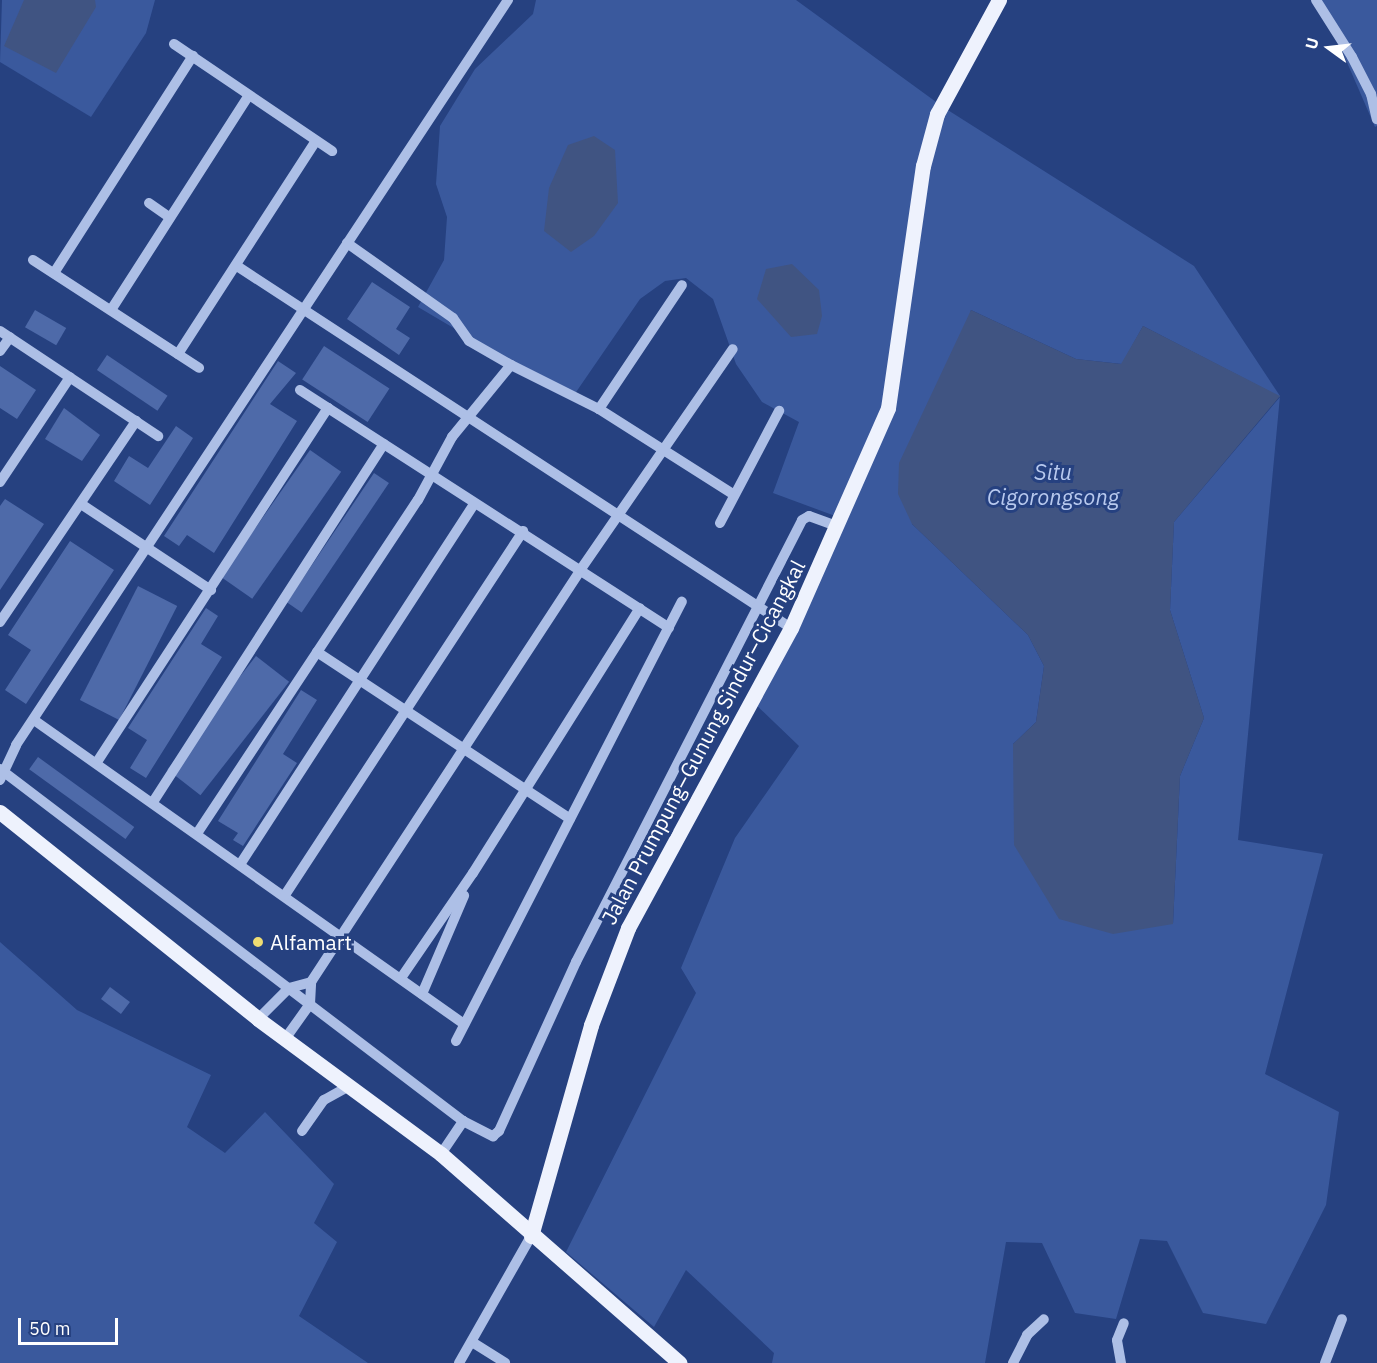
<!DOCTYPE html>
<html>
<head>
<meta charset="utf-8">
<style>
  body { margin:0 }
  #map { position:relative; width:1377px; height:1363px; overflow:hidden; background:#264180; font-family:"IBM Plex Sans",sans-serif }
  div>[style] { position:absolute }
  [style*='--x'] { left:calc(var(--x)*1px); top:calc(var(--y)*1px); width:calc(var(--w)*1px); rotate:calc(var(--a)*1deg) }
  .green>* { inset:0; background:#3a599d }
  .water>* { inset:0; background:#405482 }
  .building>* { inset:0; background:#4e6aa9; transform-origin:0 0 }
  .minor>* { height:10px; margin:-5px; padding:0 5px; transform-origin:5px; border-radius:5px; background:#adbfe6 }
  .major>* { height:15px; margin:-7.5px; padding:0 7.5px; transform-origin:7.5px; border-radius:7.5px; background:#eef2fd }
  .dots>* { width:16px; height:16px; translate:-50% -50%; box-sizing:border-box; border:3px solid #264180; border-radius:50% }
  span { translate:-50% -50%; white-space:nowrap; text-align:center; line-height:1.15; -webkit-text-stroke:6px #264180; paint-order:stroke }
  .street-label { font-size:21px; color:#fff }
  .poi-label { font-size:21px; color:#fff }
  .left { translate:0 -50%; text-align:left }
  .water-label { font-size:22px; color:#b8c9ee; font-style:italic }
  .north { position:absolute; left:1299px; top:18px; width:60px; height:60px; -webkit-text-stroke:4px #264180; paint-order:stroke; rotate:285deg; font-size:16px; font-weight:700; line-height:24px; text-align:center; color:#fff }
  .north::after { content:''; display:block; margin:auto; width:21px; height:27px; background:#fff; clip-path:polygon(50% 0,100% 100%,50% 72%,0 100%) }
  .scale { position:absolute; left:18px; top:1318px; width:100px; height:27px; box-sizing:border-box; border:3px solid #fff; border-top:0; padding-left:8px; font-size:18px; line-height:21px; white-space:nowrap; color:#fff; -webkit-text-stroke:4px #264180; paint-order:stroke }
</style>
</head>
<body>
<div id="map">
  <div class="green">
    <i style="clip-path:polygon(2px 0,155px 0,146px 33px,91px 117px,0 62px)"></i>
    <i style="clip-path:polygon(evenodd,536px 0,796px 0,943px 107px,1194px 266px,1280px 396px,1238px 840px,1323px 854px,1265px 1074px,1339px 1112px,1326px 1205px,1266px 1324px,1203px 1313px,1167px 1241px,1140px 1239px,1116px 1319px,1075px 1313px,1042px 1243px,1006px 1242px,985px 1363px,772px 1363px,774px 1353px,686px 1270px,654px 1327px,566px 1252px,696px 993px,681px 968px,735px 838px,799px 746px,753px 702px,846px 520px,773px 493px,799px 422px,762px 402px,736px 364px,713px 299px,686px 278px,665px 281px,640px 299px,572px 398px,418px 307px,444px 260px,447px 217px,436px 184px,440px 126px,475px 69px,533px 14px,536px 0,971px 310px,1076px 359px,1122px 364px,1143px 326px,1280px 397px,1174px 522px,1170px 610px,1204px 718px,1180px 776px,1173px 924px,1013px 744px,1036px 722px,1044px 666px,1028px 635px,912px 524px,971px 310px)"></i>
    <i style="clip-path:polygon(1320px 0,1377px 0,1377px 126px,1375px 127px)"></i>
    <i style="clip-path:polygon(0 942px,77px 1010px,211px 1075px,187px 1127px,225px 1153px,265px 1112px,334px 1184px,314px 1223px,337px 1242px,299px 1316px,368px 1363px,0 1363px)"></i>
  </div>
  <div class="water">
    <i style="clip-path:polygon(24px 0,95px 0,96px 7px,56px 73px,4px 46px)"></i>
    <i style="clip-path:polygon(594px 136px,615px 150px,618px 203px,594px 236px,571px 252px,544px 231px,549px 188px,568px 145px)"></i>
    <i style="clip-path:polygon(792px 264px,819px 290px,822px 316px,817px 334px,791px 337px,757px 299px,766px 269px)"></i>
    <i style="clip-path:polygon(971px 310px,1076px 359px,1121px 364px,1143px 326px,1280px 396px,1174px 522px,1170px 610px,1204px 718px,1180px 776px,1173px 924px,1113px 934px,1059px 919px,1014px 845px,1013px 744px,1036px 722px,1044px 666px,1028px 635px,912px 524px,898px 494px,899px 463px)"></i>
  </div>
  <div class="building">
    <i style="clip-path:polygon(372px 282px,410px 307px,396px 329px,410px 338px,399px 355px,347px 319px)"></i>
    <i style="left:35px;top:310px;width:36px;height:20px;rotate:30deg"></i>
    <i style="left:324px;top:346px;width:78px;height:40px;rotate:33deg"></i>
    <i style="left:107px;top:355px;width:73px;height:18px;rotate:34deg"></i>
    <i style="clip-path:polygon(278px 361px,296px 373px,270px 404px,297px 421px,214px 553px,187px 535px,179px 546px,164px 536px)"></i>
    <i style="clip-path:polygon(0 366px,36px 390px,17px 419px,0 408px)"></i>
    <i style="clip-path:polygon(64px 408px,100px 435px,82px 461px,45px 439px)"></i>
    <i style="clip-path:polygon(176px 426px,193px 438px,150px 505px,114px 481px,129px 456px,148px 468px)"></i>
    <i style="left:310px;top:450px;width:38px;height:155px;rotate:35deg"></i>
    <i style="left:374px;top:473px;width:18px;height:156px;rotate:34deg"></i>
    <i style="clip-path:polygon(5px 499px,44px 524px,0 590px,0 506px)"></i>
    <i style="clip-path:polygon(70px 541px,114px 570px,26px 704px,5px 690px,31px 650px,8px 635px)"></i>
    <i style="left:138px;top:586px;width:44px;height:128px;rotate:27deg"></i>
    <i style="clip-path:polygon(206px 608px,218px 616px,201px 644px,222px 657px,146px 778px,130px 768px,147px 740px,128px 728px)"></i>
    <i style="left:256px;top:656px;width:42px;height:144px;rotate:38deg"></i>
    <i style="clip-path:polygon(301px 690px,317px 700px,283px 754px,297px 763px,243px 846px,233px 840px,238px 833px,218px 821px)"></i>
    <i style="left:38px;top:757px;width:119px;height:15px;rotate:36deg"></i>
    <i style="left:110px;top:987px;width:25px;height:15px;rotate:37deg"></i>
  </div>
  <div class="minor">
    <i style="--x:1316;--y:0;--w:67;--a:57.7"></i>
    <i style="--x:1352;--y:57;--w:42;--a:62.8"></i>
    <i style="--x:1371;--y:94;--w:26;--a:77"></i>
    <i style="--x:174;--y:44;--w:191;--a:34.1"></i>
    <i style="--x:149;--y:203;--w:24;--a:35"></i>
    <i style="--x:347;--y:243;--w:130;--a:35.3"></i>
    <i style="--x:453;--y:318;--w:28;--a:55"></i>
    <i style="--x:469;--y:341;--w:48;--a:29.7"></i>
    <i style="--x:33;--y:260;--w:198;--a:33"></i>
    <i style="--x:237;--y:266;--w:662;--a:33.16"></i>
    <i style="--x:54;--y:273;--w:258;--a:-57.4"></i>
    <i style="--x:111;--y:310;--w:255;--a:-57.3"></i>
    <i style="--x:0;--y:331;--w:190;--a:33.6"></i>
    <i style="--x:0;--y:351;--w:17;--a:-54"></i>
    <i style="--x:178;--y:354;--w:254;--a:-57.1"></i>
    <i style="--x:300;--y:390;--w:439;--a:32.8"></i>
    <i style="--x:599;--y:409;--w:149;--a:-56.2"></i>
    <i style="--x:0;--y:482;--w:126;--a:-56.3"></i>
    <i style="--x:81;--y:504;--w:156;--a:33.5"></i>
    <i style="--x:720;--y:523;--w:127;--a:-62.2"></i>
    <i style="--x:0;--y:622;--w:243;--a:-55.9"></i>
    <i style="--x:317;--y:652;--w:303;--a:33.4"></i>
    <i style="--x:34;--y:720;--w:527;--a:35.26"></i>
    <i style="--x:97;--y:762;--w:423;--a:-56.9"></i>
    <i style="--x:0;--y:769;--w:582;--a:37.24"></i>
    <i style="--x:463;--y:1121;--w:34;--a:27"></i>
    <i style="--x:493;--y:1136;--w:8;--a:-40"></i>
    <i style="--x:499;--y:1131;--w:186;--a:-65.5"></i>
    <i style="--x:576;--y:962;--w:496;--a:-62.9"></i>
    <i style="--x:802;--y:520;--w:8;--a:-30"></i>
    <i style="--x:809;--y:516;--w:30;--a:20"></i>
    <i style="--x:0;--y:780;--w:38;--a:-65"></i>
    <i style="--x:16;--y:745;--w:893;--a:-56.56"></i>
    <i style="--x:153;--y:802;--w:426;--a:-57.2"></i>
    <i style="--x:198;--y:832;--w:398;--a:-56.5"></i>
    <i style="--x:418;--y:500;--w:72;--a:-61.6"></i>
    <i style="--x:452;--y:437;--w:93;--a:-50.7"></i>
    <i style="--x:511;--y:365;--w:98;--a:26.6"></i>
    <i style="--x:599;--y:409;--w:159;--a:32.4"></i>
    <i style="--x:241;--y:863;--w:428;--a:-57"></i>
    <i style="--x:285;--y:895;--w:435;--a:-56.8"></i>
    <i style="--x:401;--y:978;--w:127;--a:-55.6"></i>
    <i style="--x:473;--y:873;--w:313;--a:-57.8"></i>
    <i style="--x:422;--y:994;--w:107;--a:-66.8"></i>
    <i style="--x:258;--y:1019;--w:44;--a:-45"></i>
    <i style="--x:289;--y:988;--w:23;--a:-15"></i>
    <i style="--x:285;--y:1039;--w:43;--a:-54.5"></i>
    <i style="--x:310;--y:1004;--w:22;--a:-87"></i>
    <i style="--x:311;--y:982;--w:493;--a:-56.8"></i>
    <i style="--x:581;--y:569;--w:267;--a:-55.4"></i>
    <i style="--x:456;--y:1041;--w:494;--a:-62.8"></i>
    <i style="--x:302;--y:1131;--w:38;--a:-55"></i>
    <i style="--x:324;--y:1100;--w:26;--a:-29"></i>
    <i style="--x:441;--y:1154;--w:40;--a:-56"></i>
    <i style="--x:472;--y:1342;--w:39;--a:32"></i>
    <i style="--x:459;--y:1363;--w:146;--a:-60.4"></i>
    <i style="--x:1013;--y:1363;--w:31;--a:-63"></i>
    <i style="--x:1027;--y:1335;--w:23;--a:-43"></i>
    <i style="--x:1121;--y:1363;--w:23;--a:-100"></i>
    <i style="--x:1117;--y:1340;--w:18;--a:-68"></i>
    <i style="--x:1325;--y:1363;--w:47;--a:-68.9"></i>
  </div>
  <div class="major">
    <i style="--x:0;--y:812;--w:331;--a:38.7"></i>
    <i style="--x:258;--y:1019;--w:227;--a:36.4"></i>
    <i style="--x:441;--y:1154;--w:317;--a:41.2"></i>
    <i style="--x:531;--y:1236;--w:219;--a:-74.1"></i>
    <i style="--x:591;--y:1025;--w:104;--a:-69.1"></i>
    <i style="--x:628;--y:928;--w:341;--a:-61.5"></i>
    <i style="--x:791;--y:628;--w:240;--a:-66.2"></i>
    <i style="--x:888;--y:408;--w:245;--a:-81.8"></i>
    <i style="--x:923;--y:166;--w:54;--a:-74.9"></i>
    <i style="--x:937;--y:114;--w:130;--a:-61.5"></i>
  </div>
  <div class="dots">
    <i style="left:258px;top:942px;background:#efdc72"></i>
  </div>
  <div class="street-label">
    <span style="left:703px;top:742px;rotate:-62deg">Jalan Prumpung–Gunung Sindur–Cicangkal</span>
  </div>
  <div class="poi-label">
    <span class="left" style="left:270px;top:942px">Alfamart</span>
  </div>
  <div class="water-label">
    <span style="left:1053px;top:484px">Situ<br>Cigorongsong</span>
  </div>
  <div class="north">U</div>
  <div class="scale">50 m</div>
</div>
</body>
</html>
